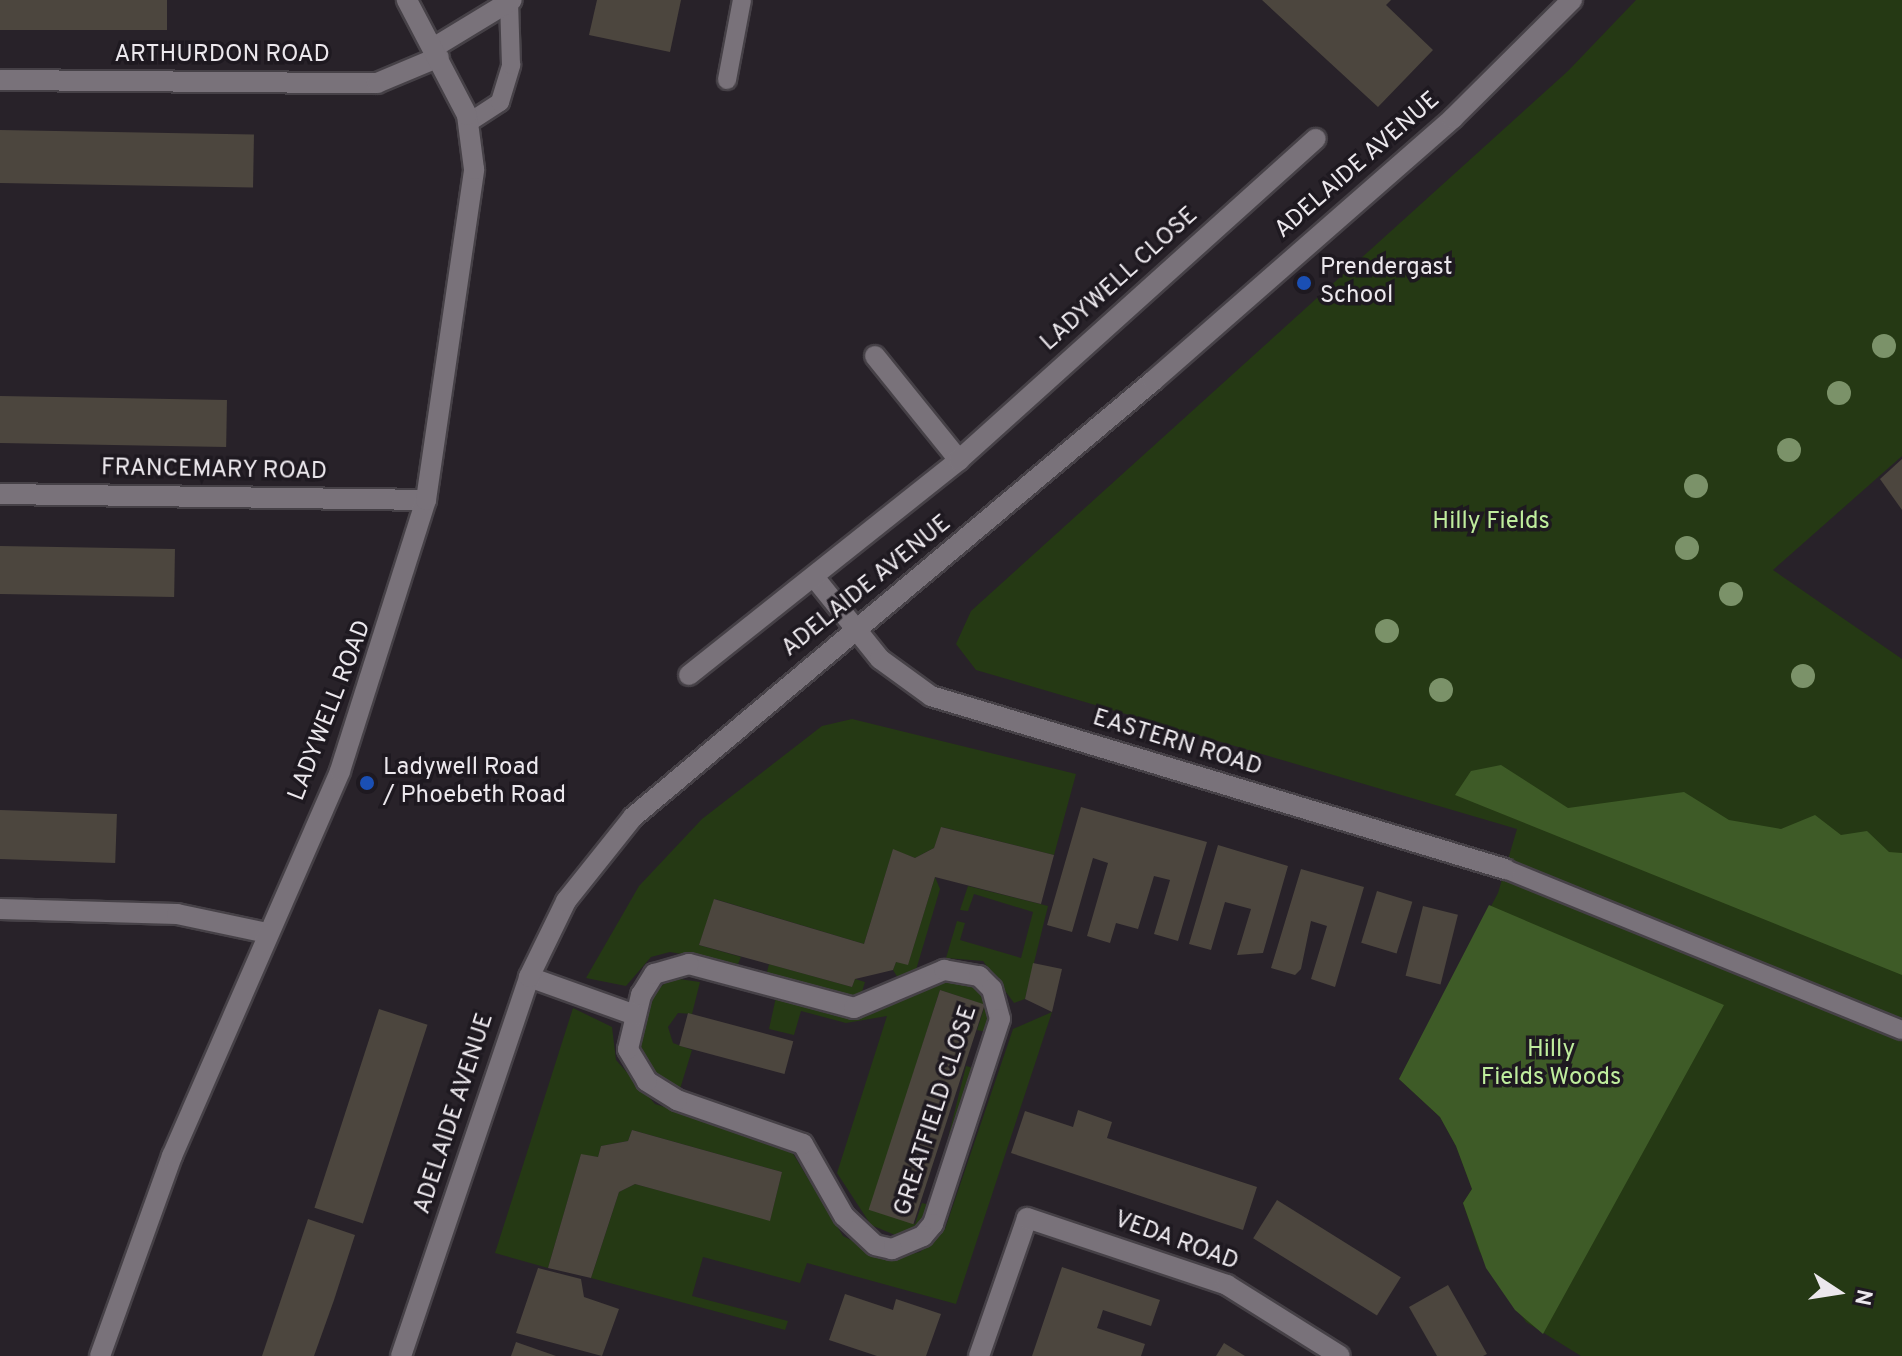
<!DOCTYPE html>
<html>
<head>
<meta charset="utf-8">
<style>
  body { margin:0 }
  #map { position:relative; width:1902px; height:1356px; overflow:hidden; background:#282229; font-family:Overpass,sans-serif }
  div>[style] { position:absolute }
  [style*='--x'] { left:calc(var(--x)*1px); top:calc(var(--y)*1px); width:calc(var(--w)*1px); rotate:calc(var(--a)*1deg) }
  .green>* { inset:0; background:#253914; transform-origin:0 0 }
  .forest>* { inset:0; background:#3e5b27 }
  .building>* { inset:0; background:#4c463e; transform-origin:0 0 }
  .roads { filter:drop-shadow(2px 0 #464147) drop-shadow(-2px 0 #464147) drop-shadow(0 2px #464147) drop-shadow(0 -2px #464147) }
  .service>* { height:18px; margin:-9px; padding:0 9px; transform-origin:9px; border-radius:9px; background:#79727a }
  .minor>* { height:20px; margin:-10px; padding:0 10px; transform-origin:10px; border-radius:10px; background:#79727a }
  .tertiary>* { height:20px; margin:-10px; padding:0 10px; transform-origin:10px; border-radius:10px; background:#79727a }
  .secondary>* { height:20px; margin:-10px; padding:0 10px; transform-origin:10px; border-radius:10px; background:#79727a }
  .trees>* { width:24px; height:24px; margin:-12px; border-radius:50%; background:#7b9269 }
  .dots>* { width:22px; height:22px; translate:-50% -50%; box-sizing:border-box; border:4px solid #1e1920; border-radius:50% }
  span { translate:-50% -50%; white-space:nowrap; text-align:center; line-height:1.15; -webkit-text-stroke:7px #1e1920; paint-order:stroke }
  .street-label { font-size:24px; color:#ece8ed }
  .poi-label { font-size:24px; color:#ece8ed }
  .left { translate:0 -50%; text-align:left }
  .park-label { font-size:24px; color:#bfed9d }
  .north { position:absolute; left:1798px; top:1252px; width:80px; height:80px; -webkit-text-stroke:6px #1e1920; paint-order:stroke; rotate:102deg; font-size:22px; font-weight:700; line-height:32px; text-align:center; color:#ece8ed }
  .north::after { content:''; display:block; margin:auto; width:28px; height:36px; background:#ece8ed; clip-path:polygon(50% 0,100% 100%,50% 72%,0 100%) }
</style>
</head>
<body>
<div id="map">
  <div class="green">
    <i style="clip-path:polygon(1636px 0,1902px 0,1902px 456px,1773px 570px,1902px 659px,1902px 1356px,1581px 1356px,1526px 1322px,1479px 1251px,1463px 1203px,1472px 1189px,1456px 1146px,1440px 1117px,1399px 1079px,1498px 893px,1517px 829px,976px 670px,956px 644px,971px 611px,1568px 71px)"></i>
    <i style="clip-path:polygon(852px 719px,1076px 774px,1054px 855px,942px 827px,934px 848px,915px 858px,893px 850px,864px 944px,715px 899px,699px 945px,741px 957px,738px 964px,670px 952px,651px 957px,626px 986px,586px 978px,639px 886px,702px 819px,822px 726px)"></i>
    <i style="clip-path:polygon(935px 877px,940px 889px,916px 970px,898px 978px,893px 970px,896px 962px,908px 964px)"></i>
    <i style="clip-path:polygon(968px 886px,1048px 906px,1025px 999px,1014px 1003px,983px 961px,946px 958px,957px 921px,965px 923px,960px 940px,1021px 958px,1033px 912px,974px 894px,968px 911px,960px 910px)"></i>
    <i style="clip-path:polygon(769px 964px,852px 987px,855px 979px,865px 982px,861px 995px,849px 996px,767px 972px)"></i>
    <i style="clip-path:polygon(672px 978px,700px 982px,692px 1014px,678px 1013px,668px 1027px,673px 1043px,692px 1050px,680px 1089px,657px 1076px,639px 1043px,655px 991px)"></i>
    <i style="clip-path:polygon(947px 980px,974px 985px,992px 1013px,986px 1032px,977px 1030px,985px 1005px,940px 990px,870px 1209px,915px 1224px,922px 1203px,930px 1205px,923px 1227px,895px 1235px,871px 1225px,837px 1173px,887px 1016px,846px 1023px,801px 1011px,794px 1035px,769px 1029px,776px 997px,862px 1014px)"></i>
    <i style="clip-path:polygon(573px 1008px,612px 1027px,616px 1060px,655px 1104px,789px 1147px,843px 1236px,889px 1259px,920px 1252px,945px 1229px,1013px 1029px,1052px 1012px,956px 1304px,807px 1263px,800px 1283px,703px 1257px,692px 1296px,788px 1321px,785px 1330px,591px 1278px,619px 1192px,635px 1184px,770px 1220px,782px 1172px,632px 1130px,628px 1141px,601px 1146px,598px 1157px,581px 1155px,548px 1268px,495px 1253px)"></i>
    <i style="left:966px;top:1066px;width:8px;height:108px;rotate:14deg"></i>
  </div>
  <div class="forest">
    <i style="clip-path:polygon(1501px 765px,1568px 808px,1684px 792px,1729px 820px,1781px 829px,1815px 815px,1841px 835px,1867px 831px,1889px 852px,1902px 853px,1902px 975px,1455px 795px,1471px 771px)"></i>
    <i style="clip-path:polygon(1489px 905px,1724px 1005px,1543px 1334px,1515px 1310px,1486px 1268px,1463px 1203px,1472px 1189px,1456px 1146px,1440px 1117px,1399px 1079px)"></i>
  </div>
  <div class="building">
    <i style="left:0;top:0;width:167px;height:30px"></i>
    <i style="clip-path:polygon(597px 0,681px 0,670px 52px,589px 35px)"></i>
    <i style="clip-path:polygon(1262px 0,1391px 0,1386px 5px,1433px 50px,1378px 107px)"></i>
    <i style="left:0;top:130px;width:254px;height:53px;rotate:1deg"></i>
    <i style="left:0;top:396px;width:227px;height:47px;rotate:1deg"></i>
    <i style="clip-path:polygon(1902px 459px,1902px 510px,1880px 479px)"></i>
    <i style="left:0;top:546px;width:175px;height:48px;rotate:1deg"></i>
    <i style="clip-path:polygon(1081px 807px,1207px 842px,1178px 941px,1154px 934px,1170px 880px,1154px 876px,1138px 929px,1116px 923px,1110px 943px,1087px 936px,1108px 863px,1093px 858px,1072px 932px,1047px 925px)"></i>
    <i style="left:0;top:810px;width:117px;height:49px;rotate:2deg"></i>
    <i style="clip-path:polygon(941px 827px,1054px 855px,1041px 904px,935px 877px,908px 965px,896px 962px,893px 970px,855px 979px,852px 987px,699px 945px,714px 899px,864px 944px,893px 849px,915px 858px,934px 848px)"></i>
    <i style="clip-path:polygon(1218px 845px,1288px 866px,1263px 953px,1237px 955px,1251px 909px,1225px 902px,1211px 950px,1189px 944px)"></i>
    <i style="clip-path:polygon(1301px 869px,1364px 887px,1335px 987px,1311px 979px,1327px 926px,1311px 921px,1301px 969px,1295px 975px,1271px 968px)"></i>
    <i style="left:1377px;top:891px;width:37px;height:54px;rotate:17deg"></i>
    <i style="left:1423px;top:906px;width:36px;height:72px;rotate:14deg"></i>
    <i style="clip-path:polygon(1033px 963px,1062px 969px,1052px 1012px,1025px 999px)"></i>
    <i style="left:940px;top:990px;width:47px;height:231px;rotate:18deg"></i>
    <i style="left:379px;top:1009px;width:51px;height:209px;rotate:18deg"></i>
    <i style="left:688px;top:1013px;width:109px;height:34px;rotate:15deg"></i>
    <i style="clip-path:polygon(1078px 1110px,1112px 1122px,1107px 1138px,1257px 1187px,1243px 1230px,1011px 1153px,1025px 1111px,1073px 1127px)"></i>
    <i style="clip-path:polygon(632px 1130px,782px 1172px,770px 1221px,635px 1184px,619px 1192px,591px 1278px,548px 1268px,581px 1154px,598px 1157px,601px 1146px,628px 1141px)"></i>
    <i style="left:1277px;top:1200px;width:146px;height:45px;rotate:32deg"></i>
    <i style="clip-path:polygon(308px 1219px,355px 1235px,334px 1300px,314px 1356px,262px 1356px)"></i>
    <i style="clip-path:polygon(1062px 1267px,1160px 1300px,1151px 1326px,1103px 1310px,1097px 1328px,1145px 1344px,1141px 1356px,1032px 1356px)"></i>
    <i style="clip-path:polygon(538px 1268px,581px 1279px,584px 1297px,619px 1309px,602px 1356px,516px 1333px)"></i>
    <i style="clip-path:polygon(1448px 1285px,1487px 1354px,1483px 1356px,1437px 1356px,1409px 1307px)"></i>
    <i style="clip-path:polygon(845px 1294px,893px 1310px,896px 1299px,941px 1314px,926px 1356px,877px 1356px,829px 1340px)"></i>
    <i style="clip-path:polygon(516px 1342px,556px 1356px,511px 1356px)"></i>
    <i style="clip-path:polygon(1224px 1343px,1245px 1356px,1216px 1356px)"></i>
  </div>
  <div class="roads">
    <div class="service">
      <i style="--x:727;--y:80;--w:81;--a:-79.4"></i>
      <i style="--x:468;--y:123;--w:38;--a:-33"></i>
      <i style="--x:500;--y:102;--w:39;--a:-73"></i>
      <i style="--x:511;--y:65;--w:65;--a:-91.8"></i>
      <i style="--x:1505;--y:869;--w:428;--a:22.1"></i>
    </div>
    <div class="minor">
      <i style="--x:433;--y:48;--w:92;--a:-31.3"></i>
      <i style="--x:0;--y:80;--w:377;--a:0.5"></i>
      <i style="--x:377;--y:83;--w:67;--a:-22.8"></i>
      <i style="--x:875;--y:356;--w:134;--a:51.1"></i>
      <i style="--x:0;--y:494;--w:426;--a:0.8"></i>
      <i style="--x:814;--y:577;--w:105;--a:51.2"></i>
      <i style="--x:880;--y:659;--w:63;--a:36"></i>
      <i style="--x:931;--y:696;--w:600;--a:16.77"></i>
      <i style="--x:689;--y:675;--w:345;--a:-38.5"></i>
      <i style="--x:959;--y:460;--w:480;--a:-42"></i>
      <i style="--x:0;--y:909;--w:177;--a:1.6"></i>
      <i style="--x:177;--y:914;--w:92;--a:11.9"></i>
      <i style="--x:689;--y:964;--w:171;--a:14.9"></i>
      <i style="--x:854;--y:1008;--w:98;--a:-22.9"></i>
      <i style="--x:944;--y:970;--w:36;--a:10"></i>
      <i style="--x:979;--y:976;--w:18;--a:45"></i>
      <i style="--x:992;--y:989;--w:31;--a:75"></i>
      <i style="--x:1000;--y:1019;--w:216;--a:108.1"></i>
      <i style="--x:933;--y:1224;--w:16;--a:130"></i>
      <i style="--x:923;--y:1236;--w:34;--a:157"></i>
      <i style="--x:892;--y:1249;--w:17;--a:-167"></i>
      <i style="--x:875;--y:1245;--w:42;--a:-136.9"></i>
      <i style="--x:844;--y:1216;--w:83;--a:-119.7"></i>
      <i style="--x:803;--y:1144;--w:133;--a:-160.8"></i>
      <i style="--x:677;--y:1100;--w:36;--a:-148"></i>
      <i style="--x:647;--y:1081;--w:37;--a:-121"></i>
      <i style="--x:628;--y:1049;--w:56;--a:-76.5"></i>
      <i style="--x:641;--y:995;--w:25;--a:-58"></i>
      <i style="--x:654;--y:974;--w:36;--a:-16"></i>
      <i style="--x:529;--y:977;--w:113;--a:19.7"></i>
      <i style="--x:979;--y:1356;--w:146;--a:-70.8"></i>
      <i style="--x:1027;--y:1218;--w:211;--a:18.5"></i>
      <i style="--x:1227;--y:1285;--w:133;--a:32.1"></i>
    </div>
    <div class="tertiary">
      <i style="--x:100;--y:1356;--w:213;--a:-70.2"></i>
      <i style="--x:172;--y:1156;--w:420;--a:-66.4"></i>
      <i style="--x:340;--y:771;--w:284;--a:-72.4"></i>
      <i style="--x:426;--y:500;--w:334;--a:-81.7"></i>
      <i style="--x:474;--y:169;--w:54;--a:-97.4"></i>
      <i style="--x:467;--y:115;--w:130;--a:-117.6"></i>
    </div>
    <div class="secondary">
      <i style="--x:401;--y:1356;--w:400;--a:-71.3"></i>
      <i style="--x:529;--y:977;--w:85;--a:-64"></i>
      <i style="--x:566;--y:901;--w:107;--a:-51.4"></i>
      <i style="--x:633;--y:817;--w:679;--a:-39.98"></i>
      <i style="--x:1153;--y:381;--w:399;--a:-41.2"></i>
      <i style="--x:1453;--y:118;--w:168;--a:-44.8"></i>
    </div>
  </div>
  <div class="trees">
    <i style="left:1884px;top:346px"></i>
    <i style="left:1839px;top:393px"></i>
    <i style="left:1789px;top:450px"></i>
    <i style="left:1696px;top:486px"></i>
    <i style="left:1687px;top:548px"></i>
    <i style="left:1731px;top:594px"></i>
    <i style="left:1387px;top:631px"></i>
    <i style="left:1803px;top:676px"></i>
    <i style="left:1441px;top:690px"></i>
  </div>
  <div class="dots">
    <i style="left:1304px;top:283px;background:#1a4fb4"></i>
    <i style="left:367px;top:783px;background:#1a4fb4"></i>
  </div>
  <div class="street-label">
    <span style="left:222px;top:56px">ARTHURDON ROAD</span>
    <span style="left:1358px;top:166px;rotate:-41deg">ADELAIDE AVENUE</span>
    <span style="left:1120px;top:280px;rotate:-42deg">LADYWELL CLOSE</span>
    <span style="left:214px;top:471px;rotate:1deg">FRANCEMARY ROAD</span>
    <span style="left:867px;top:587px;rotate:-39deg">ADELAIDE AVENUE</span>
    <span style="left:331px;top:711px;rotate:-69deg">LADYWELL ROAD</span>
    <span style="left:1177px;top:744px;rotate:17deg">EASTERN ROAD</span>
    <span style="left:937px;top:1111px;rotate:-72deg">GREATFIELD CLOSE</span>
    <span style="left:455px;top:1114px;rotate:-72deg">ADELAIDE AVENUE</span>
    <span style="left:1176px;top:1242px;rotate:20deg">VEDA ROAD</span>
  </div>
  <div class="poi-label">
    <span class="left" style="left:1320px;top:283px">Prendergast<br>School</span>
    <span class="left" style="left:383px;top:783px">Ladywell Road<br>/ Phoebeth Road</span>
  </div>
  <div class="park-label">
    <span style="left:1491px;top:523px">Hilly Fields</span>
    <span style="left:1551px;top:1065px">Hilly<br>Fields Woods</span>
  </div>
  <div class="north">N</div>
</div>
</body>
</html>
